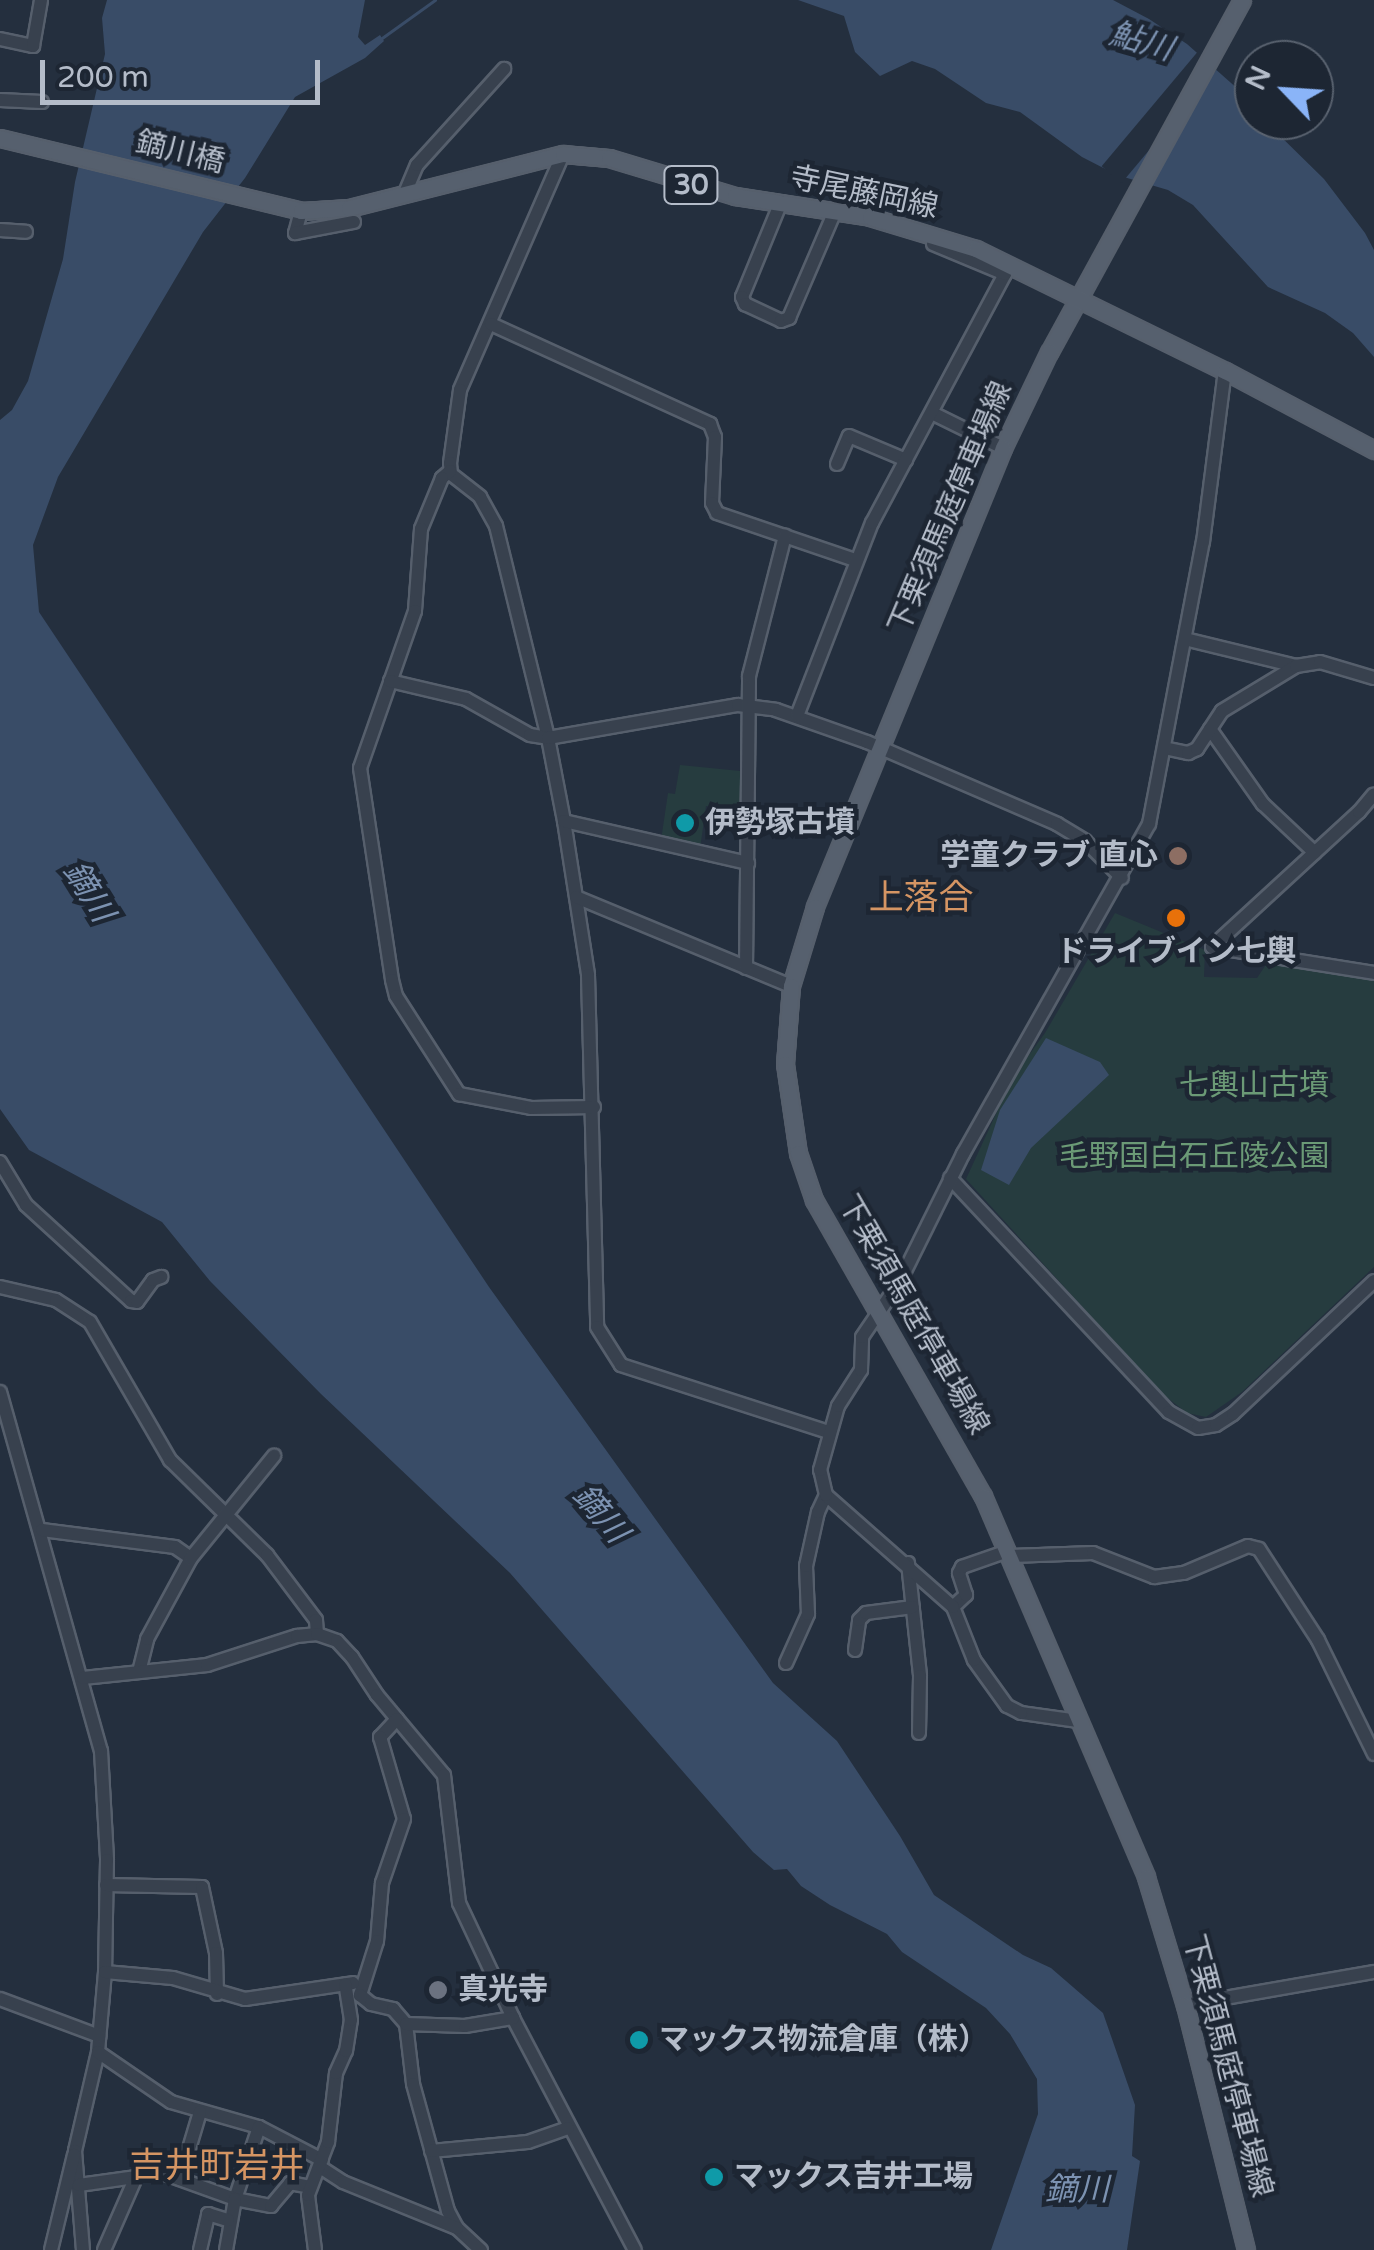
<!DOCTYPE html>
<html>
<head>
<meta charset="utf-8">
<style>
  body { margin:0 }
  #map { position:relative; width:1374px; height:2250px; overflow:hidden; background:#242f3e; font-family:"Varela Round","Noto Sans JP",sans-serif }
  div>[style] { position:absolute }
  [style*='--x'] { left:calc(var(--x)*1px); top:calc(var(--y)*1px); width:calc(var(--w)*1px); rotate:calc(var(--a)*1deg) }
  .green>* { inset:0; background:#263c3f }
  .water>* { inset:0; background:#394c67 }
  .pier>* { inset:0; background:#242f3e; transform-origin:0 0 }
  .stream>* { height:2.5px; margin:-1.25px; padding:0 1.25px; transform-origin:1.25px; border-radius:1.25px; background:#394c67 }
  .roads { filter:drop-shadow(2px 0 #565f6c) drop-shadow(-2px 0 #565f6c) drop-shadow(0 2px #565f6c) drop-shadow(0 -2px #565f6c) }
  .minor>* { height:12px; margin:-6px; padding:0 6px; transform-origin:6px; border-radius:6px; background:#38414e }
  .major>* { height:15px; margin:-7.5px; padding:0 7.5px; transform-origin:7.5px; border-radius:7.5px; background:#56606e }
  .dots>* { width:28px; height:28px; translate:-50% -50%; box-sizing:border-box; border:5px solid #1d2633; border-radius:50% }
  span { translate:-50% -50%; white-space:nowrap; text-align:center; line-height:1.15; -webkit-text-stroke:9px #1d2633; paint-order:stroke }
  .shield-label span { padding:2px 8px; background:#1d2633; border:2px solid; border-radius:8px; -webkit-text-stroke-width:0 }
  .shield-label { font-size:28px; color:#b4bcc9; font-weight:700 }
  .street-label { font-size:30px; color:#b4bcc9 }
  .poi-label { font-size:30px; color:#b4bcc9; font-weight:700 }
  .left { translate:0 -50%; text-align:left }
  .right { translate:-100% -50%; text-align:right }
  .park-label { font-size:30px; color:#6b9a76 }
  .water-label { font-size:32px; color:#7c92b1; font-style:italic }
  .quarter-label { font-size:35px; color:#d59563 }
  .north { position:absolute; left:1234px; top:40px; width:100px; height:100px; box-sizing:border-box; background:#1d2633; border:2px solid #59626f; border-radius:50%; rotate:295deg; font-size:28px; font-weight:700; line-height:40px; text-align:center; color:#b4bcc9 }
  .north::after { content:''; display:block; margin:auto; width:35px; height:45px; background:#8ab4f8; clip-path:polygon(50% 0,100% 100%,50% 72%,0 100%) }
  .scale { position:absolute; left:40px; top:60px; width:280px; height:45px; box-sizing:border-box; border:5px solid #b4bcc9; border-top:0; padding-left:12px; font-size:30px; line-height:35px; white-space:nowrap; color:#b4bcc9; -webkit-text-stroke:8px #1d2633; paint-order:stroke }
</style>
</head>
<body>
<div id="map">
  <div class="green">
    <i style="clip-path:polygon(680px 765px,740px 771px,742px 813px,706px 806px,700px 849px,661px 840px,668px 793px,675px 794px)"></i>
    <i style="clip-path:polygon(1115px 913px,1205px 950px,1204px 977px,1257px 978px,1269px 960px,1374px 978px,1374px 1267px,1242px 1392px,1206px 1417px,1187px 1413px,1160px 1392px,966px 1179px,1013px 1077px,1045px 1033px)"></i>
  </div>
  <div class="water">
    <i style="clip-path:polygon(107px 0,365px 0,358px 37px,365px 45px,380px 35px,384px 41px,365px 58px,295px 97px,245px 178px,203px 232px,58px 477px,33px 545px,39px 612px,489px 1287px,773px 1683px,837px 1741px,900px 1836px,934px 1895px,1023px 1955px,1051px 1968px,1103px 2013px,1135px 2105px,1132px 2156px,1140px 2161px,1127px 2250px,991px 2250px,1038px 2114px,1037px 2079px,1010px 2034px,986px 2008px,902px 1952px,887px 1934px,830px 1905px,801px 1886px,787px 1869px,774px 1870px,753px 1852px,510px 1573px,321px 1394px,210px 1281px,162px 1222px,29px 1150px,0 1109px,0 420px,12px 410px,28px 381px,63px 259px,75px 182px,105px 54px,102px 18px)"></i>
    <i style="clip-path:polygon(798px 0,1113px 0,1149px 19px,1187px 44px,1239px 90px,1254px 108px,1254px 120px,1264px 120px,1324px 179px,1365px 233px,1374px 250px,1374px 357px,1353px 333px,1325px 313px,1268px 287px,1193px 205px,1168px 190px,1117px 175px,1082px 157px,1020px 112px,986px 103px,935px 69px,912px 61px,880px 76px,855px 52px,844px 16px)"></i>
    <i style="clip-path:polygon(1046px 1038px,1100px 1062px,1109px 1075px,1031px 1148px,1009px 1185px,981px 1170px,1000px 1110px)"></i>
  </div>
  <div class="pier">
    <i style="left:1200px;top:49px;width:26px;height:153px;rotate:40deg"></i>
  </div>
  <div class="stream">
    <i style="--x:382;--y:38;--w:65;--a:-35.6"></i>
  </div>
  <div class="roads">
    <div class="minor">
      <i style="--x:0;--y:39;--w:34;--a:12"></i>
      <i style="--x:33;--y:46;--w:47;--a:-80.1"></i>
      <i style="--x:0;--y:100;--w:42;--a:2.7"></i>
      <i style="--x:563;--y:154;--w:257;--a:113.6"></i>
      <i style="--x:460;--y:390;--w:74;--a:97.8"></i>
      <i style="--x:450;--y:463;--w:11;--a:85"></i>
      <i style="--x:451;--y:474;--w:37;--a:38"></i>
      <i style="--x:480;--y:497;--w:33;--a:61"></i>
      <i style="--x:496;--y:526;--w:218;--a:76.2"></i>
      <i style="--x:548;--y:738;--w:85;--a:79.1"></i>
      <i style="--x:564;--y:821;--w:156;--a:81.1"></i>
      <i style="--x:588;--y:975;--w:352;--a:88.5"></i>
      <i style="--x:597;--y:1327;--w:45;--a:57.7"></i>
      <i style="--x:621;--y:1365;--w:218;--a:17.9"></i>
      <i style="--x:405;--y:193;--w:30;--a:-67"></i>
      <i style="--x:417;--y:165;--w:130;--a:-47.8"></i>
      <i style="--x:781;--y:202;--w:103;--a:112.3"></i>
      <i style="--x:742;--y:297;--w:8;--a:67"></i>
      <i style="--x:745;--y:304;--w:40;--a:25"></i>
      <i style="--x:781;--y:321;--w:9;--a:-21"></i>
      <i style="--x:789;--y:318;--w:116;--a:-66.7"></i>
      <i style="--x:301;--y:211;--w:23;--a:105"></i>
      <i style="--x:295;--y:233;--w:60;--a:-10.6"></i>
      <i style="--x:0;--y:230;--w:26;--a:4"></i>
      <i style="--x:491;--y:324;--w:241;--a:24.5"></i>
      <i style="--x:710;--y:424;--w:14;--a:69"></i>
      <i style="--x:715;--y:437;--w:66;--a:92.6"></i>
      <i style="--x:712;--y:503;--w:11;--a:63"></i>
      <i style="--x:717;--y:513;--w:146;--a:18.8"></i>
      <i style="--x:932;--y:413;--w:79;--a:26.2"></i>
      <i style="--x:837;--y:464;--w:30;--a:-67"></i>
      <i style="--x:849;--y:436;--w:62;--a:22.8"></i>
      <i style="--x:450;--y:471;--w:11;--a:139"></i>
      <i style="--x:442;--y:478;--w:55;--a:112.4"></i>
      <i style="--x:421;--y:529;--w:82;--a:94.2"></i>
      <i style="--x:415;--y:611;--w:166;--a:109.3"></i>
      <i style="--x:360;--y:768;--w:214;--a:81.4"></i>
      <i style="--x:392;--y:980;--w:16;--a:76"></i>
      <i style="--x:396;--y:996;--w:117;--a:57.3"></i>
      <i style="--x:459;--y:1094;--w:73;--a:11"></i>
      <i style="--x:531;--y:1108;--w:63;--a:-0.9"></i>
      <i style="--x:1185;--y:639;--w:114;--a:13.7"></i>
      <i style="--x:390;--y:681;--w:78;--a:13.3"></i>
      <i style="--x:466;--y:699;--w:73;--a:29.4"></i>
      <i style="--x:530;--y:735;--w:18;--a:9"></i>
      <i style="--x:548;--y:738;--w:193;--a:-9.9"></i>
      <i style="--x:738;--y:705;--w:38;--a:7"></i>
      <i style="--x:776;--y:710;--w:96;--a:19.4"></i>
      <i style="--x:867;--y:742;--w:207;--a:23.3"></i>
      <i style="--x:1057;--y:824;--w:33;--a:31"></i>
      <i style="--x:1085;--y:841;--w:52;--a:45"></i>
      <i style="--x:797;--y:716;--w:207;--a:-68.8"></i>
      <i style="--x:872;--y:523;--w:282;--a:-61.9"></i>
      <i style="--x:1005;--y:274;--w:78;--a:-157.4"></i>
      <i style="--x:1210;--y:729;--w:92;--a:54.8"></i>
      <i style="--x:1263;--y:804;--w:71;--a:43.3"></i>
      <i style="--x:1164;--y:748;--w:25;--a:12"></i>
      <i style="--x:1188;--y:753;--w:10;--a:-24"></i>
      <i style="--x:1197;--y:749;--w:45;--a:-56.7"></i>
      <i style="--x:1222;--y:711;--w:87;--a:-31.3"></i>
      <i style="--x:1296;--y:666;--w:24;--a:-9"></i>
      <i style="--x:1320;--y:662;--w:56;--a:16.5"></i>
      <i style="--x:564;--y:821;--w:189;--a:12.9"></i>
      <i style="--x:576;--y:897;--w:233;--a:22.5"></i>
      <i style="--x:1212;--y:947;--w:200;--a:-42.6"></i>
      <i style="--x:1359;--y:812;--w:23;--a:-50"></i>
      <i style="--x:1212;--y:947;--w:164;--a:9.1"></i>
      <i style="--x:746;--y:968;--w:292;--a:-89.4"></i>
      <i style="--x:749;--y:676;--w:145;--a:-75.6"></i>
      <i style="--x:0;--y:1162;--w:50;--a:58.8"></i>
      <i style="--x:26;--y:1205;--w:142;--a:42.4"></i>
      <i style="--x:131;--y:1301;--w:6;--a:9"></i>
      <i style="--x:137;--y:1302;--w:27;--a:-54"></i>
      <i style="--x:153;--y:1280;--w:9;--a:-21"></i>
      <i style="--x:950;--y:1178;--w:320;--a:46.9"></i>
      <i style="--x:1169;--y:1412;--w:33;--a:29"></i>
      <i style="--x:1198;--y:1428;--w:18;--a:-9"></i>
      <i style="--x:1216;--y:1425;--w:20;--a:-33"></i>
      <i style="--x:1233;--y:1414;--w:194;--a:-43.3"></i>
      <i style="--x:0;--y:1287;--w:57;--a:13.1"></i>
      <i style="--x:56;--y:1300;--w:40;--a:32.9"></i>
      <i style="--x:90;--y:1322;--w:160;--a:59.9"></i>
      <i style="--x:170;--y:1460;--w:136;--a:44.4"></i>
      <i style="--x:267;--y:1555;--w:81;--a:53"></i>
      <i style="--x:316;--y:1620;--w:14;--a:86"></i>
      <i style="--x:0;--y:1392;--w:373;--a:74.3"></i>
      <i style="--x:101;--y:1751;--w:109;--a:86.8"></i>
      <i style="--x:107;--y:1860;--w:112;--a:91"></i>
      <i style="--x:105;--y:1972;--w:80;--a:95"></i>
      <i style="--x:98;--y:2052;--w:102;--a:103.1"></i>
      <i style="--x:75;--y:2151;--w:99;--a:85.4"></i>
      <i style="--x:42;--y:1530;--w:134;--a:7.3"></i>
      <i style="--x:175;--y:1547;--w:19;--a:35"></i>
      <i style="--x:1011;--y:1556;--w:82;--a:-2.1"></i>
      <i style="--x:1093;--y:1553;--w:66;--a:21.5"></i>
      <i style="--x:1154;--y:1577;--w:30;--a:-8"></i>
      <i style="--x:1184;--y:1573;--w:69;--a:-22.9"></i>
      <i style="--x:1248;--y:1546;--w:11;--a:15"></i>
      <i style="--x:1259;--y:1549;--w:108;--a:57"></i>
      <i style="--x:1318;--y:1640;--w:127;--a:63.8"></i>
      <i style="--x:908;--y:1563;--w:114;--a:83.9"></i>
      <i style="--x:920;--y:1676;--w:57;--a:91"></i>
      <i style="--x:953;--y:1607;--w:18;--a:-43"></i>
      <i style="--x:966;--y:1595;--w:23;--a:-108"></i>
      <i style="--x:959;--y:1573;--w:7;--a:-63"></i>
      <i style="--x:962;--y:1567;--w:49;--a:-19.2"></i>
      <i style="--x:855;--y:1650;--w:30;--a:-82"></i>
      <i style="--x:859;--y:1620;--w:10;--a:-45"></i>
      <i style="--x:866;--y:1613;--w:47;--a:-7.3"></i>
      <i style="--x:786;--y:1663;--w:54;--a:-65.8"></i>
      <i style="--x:808;--y:1614;--w:48;--a:-92.4"></i>
      <i style="--x:806;--y:1566;--w:55;--a:-77.5"></i>
      <i style="--x:818;--y:1512;--w:19;--a:-65"></i>
      <i style="--x:139;--y:1672;--w:34;--a:-76"></i>
      <i style="--x:147;--y:1639;--w:92;--a:-61.5"></i>
      <i style="--x:191;--y:1558;--w:132;--a:-50.9"></i>
      <i style="--x:83;--y:1678;--w:125;--a:-6"></i>
      <i style="--x:207;--y:1665;--w:95;--a:-17.9"></i>
      <i style="--x:297;--y:1636;--w:20;--a:-6"></i>
      <i style="--x:317;--y:1634;--w:21;--a:19"></i>
      <i style="--x:337;--y:1641;--w:22;--a:47"></i>
      <i style="--x:352;--y:1657;--w:45;--a:56.7"></i>
      <i style="--x:377;--y:1695;--w:104;--a:50.1"></i>
      <i style="--x:444;--y:1775;--w:129;--a:83.3"></i>
      <i style="--x:459;--y:1903;--w:127;--a:64.8"></i>
      <i style="--x:513;--y:2018;--w:262;--a:62.3"></i>
      <i style="--x:397;--y:1719;--w:25;--a:133"></i>
      <i style="--x:380;--y:1737;--w:85;--a:73.7"></i>
      <i style="--x:404;--y:1819;--w:68;--a:109"></i>
      <i style="--x:382;--y:1883;--w:58;--a:94.9"></i>
      <i style="--x:377;--y:1941;--w:57;--a:107.5"></i>
      <i style="--x:360;--y:1995;--w:14;--a:39"></i>
      <i style="--x:371;--y:2004;--w:23;--a:13"></i>
      <i style="--x:393;--y:2009;--w:20;--a:49"></i>
      <i style="--x:406;--y:2024;--w:60;--a:83.3"></i>
      <i style="--x:413;--y:2084;--w:132;--a:74.6"></i>
      <i style="--x:448;--y:2211;--w:19;--a:62"></i>
      <i style="--x:457;--y:2228;--w:33;--a:43"></i>
      <i style="--x:1078;--y:1721;--w:58;--a:-172"></i>
      <i style="--x:1021;--y:1713;--w:16;--a:-153"></i>
      <i style="--x:1007;--y:1706;--w:57;--a:-125.7"></i>
      <i style="--x:974;--y:1660;--w:57;--a:-111.6"></i>
      <i style="--x:953;--y:1607;--w:169;--a:-138.6"></i>
      <i style="--x:826;--y:1495;--w:26;--a:-103"></i>
      <i style="--x:820;--y:1470;--w:66;--a:-74.3"></i>
      <i style="--x:838;--y:1406;--w:43;--a:-57.4"></i>
      <i style="--x:861;--y:1370;--w:33;--a:-88"></i>
      <i style="--x:862;--y:1337;--w:68;--a:-55.8"></i>
      <i style="--x:900;--y:1281;--w:142;--a:-63.6"></i>
      <i style="--x:963;--y:1154;--w:379;--a:-60.6"></i>
      <i style="--x:1149;--y:824;--w:287;--a:-79.2"></i>
      <i style="--x:1203;--y:542;--w:172;--a:-82.7"></i>
      <i style="--x:106;--y:1885;--w:96;--a:1.2"></i>
      <i style="--x:202;--y:1887;--w:67;--a:78"></i>
      <i style="--x:216;--y:1953;--w:41;--a:88.6"></i>
      <i style="--x:105;--y:1972;--w:68;--a:5"></i>
      <i style="--x:173;--y:1978;--w:75;--a:16.3"></i>
      <i style="--x:245;--y:1999;--w:109;--a:-8.4"></i>
      <i style="--x:0;--y:1999;--w:106;--a:20.5"></i>
      <i style="--x:1185;--y:2005;--w:192;--a:-9.9"></i>
      <i style="--x:406;--y:2024;--w:59;--a:1.9"></i>
      <i style="--x:465;--y:2026;--w:49;--a:-9.5"></i>
      <i style="--x:98;--y:2052;--w:88;--a:34.4"></i>
      <i style="--x:171;--y:2102;--w:91;--a:15.9"></i>
      <i style="--x:259;--y:2127;--w:71;--a:27.6"></i>
      <i style="--x:259;--y:2127;--w:76;--a:108.4"></i>
      <i style="--x:235;--y:2199;--w:37;--a:11"></i>
      <i style="--x:271;--y:2206;--w:30;--a:-50"></i>
      <i style="--x:290;--y:2183;--w:20;--a:11"></i>
      <i style="--x:431;--y:2151;--w:97;--a:-5.3"></i>
      <i style="--x:528;--y:2142;--w:42;--a:-19.3"></i>
      <i style="--x:320;--y:2167;--w:27;--a:33"></i>
      <i style="--x:343;--y:2182;--w:123;--a:22"></i>
      <i style="--x:180;--y:2179;--w:70;--a:-73.4"></i>
      <i style="--x:79;--y:2185;--w:58;--a:-8"></i>
      <i style="--x:51;--y:2250;--w:98;--a:-76.4"></i>
      <i style="--x:104;--y:2250;--w:80;--a:-66.3"></i>
      <i style="--x:136;--y:2177;--w:16;--a:-35"></i>
      <i style="--x:149;--y:2168;--w:91;--a:19.8"></i>
      <i style="--x:235;--y:2199;--w:52;--a:100"></i>
      <i style="--x:200;--y:2250;--w:37;--a:-77"></i>
      <i style="--x:208;--y:2214;--w:21;--a:17"></i>
      <i style="--x:315;--y:2250;--w:55;--a:-97.3"></i>
      <i style="--x:308;--y:2195;--w:57;--a:-69.3"></i>
      <i style="--x:328;--y:2142;--w:69;--a:-83.4"></i>
      <i style="--x:336;--y:2073;--w:24;--a:-66"></i>
      <i style="--x:346;--y:2051;--w:31;--a:-81"></i>
      <i style="--x:351;--y:2020;--w:36;--a:-99"></i>
    </div>
    <div class="major">
      <i style="--x:1242;--y:0;--w:401;--a:118.7"></i>
      <i style="--x:1049;--y:352;--w:106;--a:115.6"></i>
      <i style="--x:1003;--y:448;--w:496;--a:112.3"></i>
      <i style="--x:815;--y:907;--w:83;--a:106.9"></i>
      <i style="--x:791;--y:986;--w:78;--a:94.4"></i>
      <i style="--x:785;--y:1064;--w:90;--a:81.7"></i>
      <i style="--x:798;--y:1153;--w:50;--a:71.2"></i>
      <i style="--x:814;--y:1200;--w:341;--a:60.3"></i>
      <i style="--x:983;--y:1496;--w:414;--a:66.8"></i>
      <i style="--x:1146;--y:1877;--w:134;--a:73.1"></i>
      <i style="--x:1185;--y:2005;--w:252;--a:76"></i>
      <i style="--x:0;--y:138;--w:310;--a:13.6"></i>
      <i style="--x:301;--y:211;--w:48;--a:-3.6"></i>
      <i style="--x:349;--y:208;--w:221;--a:-14.2"></i>
      <i style="--x:563;--y:154;--w:46;--a:5"></i>
      <i style="--x:609;--y:158;--w:132;--a:16.8"></i>
      <i style="--x:735;--y:196;--w:137;--a:8.8"></i>
      <i style="--x:870;--y:217;--w:111;--a:16.8"></i>
      <i style="--x:976;--y:249;--w:277;--a:26.1"></i>
      <i style="--x:1225;--y:371;--w:169;--a:27.9"></i>
    </div>
  </div>
  <div class="dots">
    <i style="left:685px;top:823px;background:#0f9aa8"></i>
    <i style="left:1178px;top:856px;background:#8d6e63"></i>
    <i style="left:1176px;top:918px;background:#e8710a"></i>
    <i style="left:438px;top:1990px;background:#6b7280"></i>
    <i style="left:639px;top:2040px;background:#0f9aa8"></i>
    <i style="left:714px;top:2177px;background:#0f9aa8"></i>
  </div>
  <div class="shield-label">
    <span style="left:691px;top:185px">30</span>
  </div>
  <div class="street-label">
    <span style="left:180px;top:153px;rotate:14deg">鏑川橋</span>
    <span style="left:864px;top:193px;rotate:12deg">寺尾藤岡線</span>
    <span style="left:951px;top:508px;rotate:-67deg">下栗須馬庭停車場線</span>
    <span style="left:913px;top:1315px;rotate:60deg">下栗須馬庭停車場線</span>
    <span style="left:1227px;top:2066px;rotate:75deg">下栗須馬庭停車場線</span>
  </div>
  <div class="poi-label">
    <span class="left" style="left:705px;top:823px">伊勢塚古墳</span>
    <span class="right" style="left:1158px;top:856px">学童クラブ 直心</span>
    <span style="left:1176px;top:952px">ドライブイン七輿</span>
    <span class="left" style="left:458px;top:1990px">真光寺</span>
    <span class="left" style="left:659px;top:2040px">マックス物流倉庫（株）</span>
    <span class="left" style="left:734px;top:2177px">マックス吉井工場</span>
  </div>
  <div class="park-label">
    <span style="left:1254px;top:1086px">七輿山古墳</span>
    <span style="left:1194px;top:1157px">毛野国白石丘陵公園</span>
  </div>
  <div class="water-label">
    <span style="left:1141px;top:42px;rotate:16deg">鮎川</span>
    <span style="left:88px;top:892px;rotate:58deg">鏑川</span>
    <span style="left:600px;top:1514px;rotate:50deg">鏑川</span>
    <span style="left:1077px;top:2190px">鏑川</span>
  </div>
  <div class="quarter-label">
    <span style="left:921px;top:898px">上落合</span>
    <span style="left:217px;top:2166px">吉井町岩井</span>
  </div>
  <div class="north">N</div>
  <div class="scale">200 m</div>
</div>
</body>
</html>
